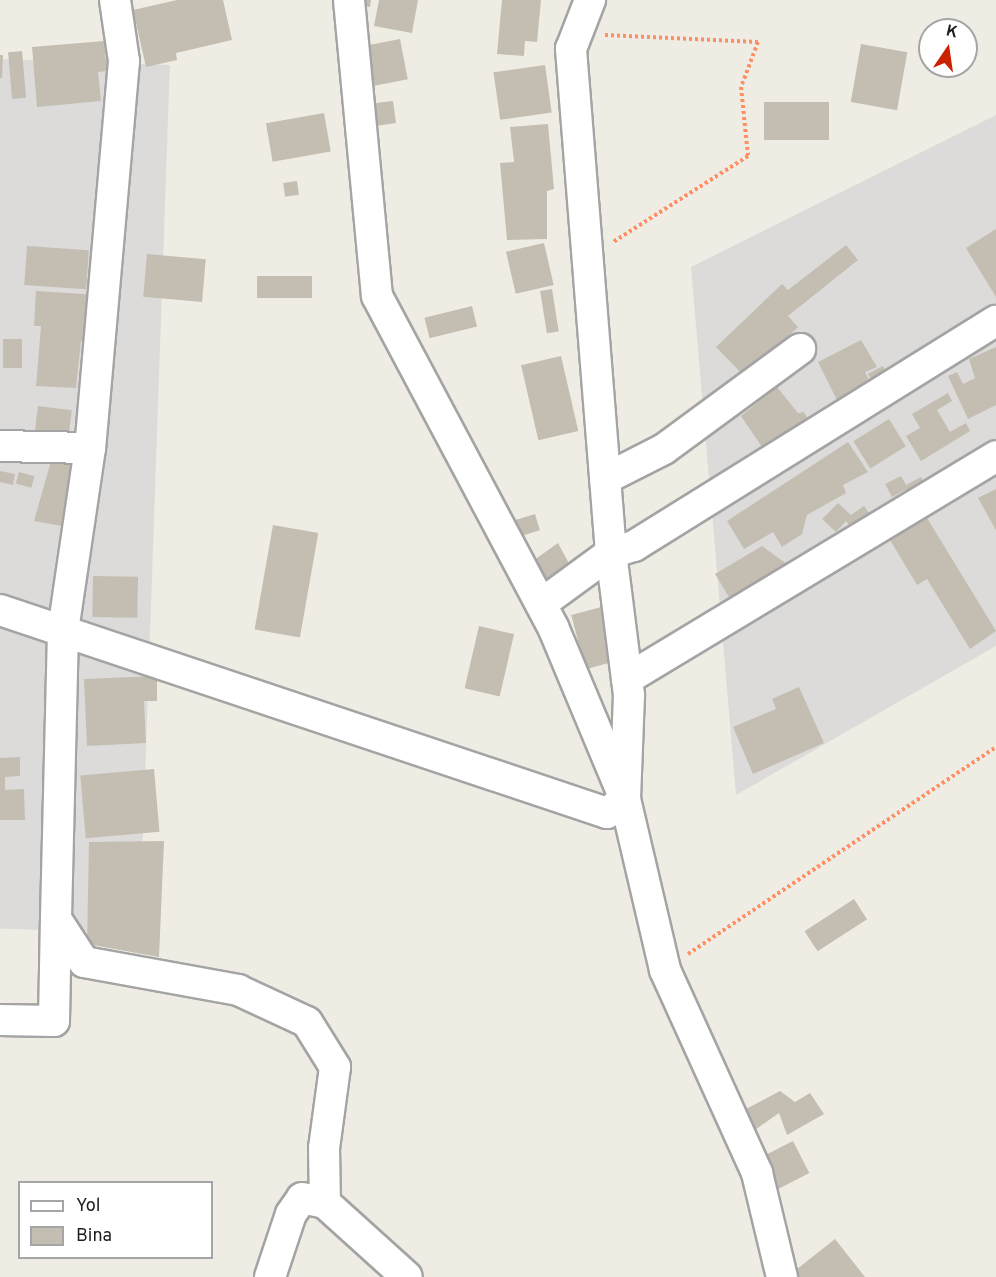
<!DOCTYPE html>
<html>
<head>
<meta charset="utf-8">
<style>
  body { margin:0 }
  #map { position:relative; width:996px; height:1277px; overflow:hidden; background:#efede3; font-family:Overpass,sans-serif }
  div>[style] { position:absolute }
  [style*='--x'] { left:calc(var(--x)*1px); top:calc(var(--y)*1px); width:calc(var(--w)*1px); rotate:calc(var(--a)*1deg) }
  .residential>* { inset:0; background:#dcdbda; transform-origin:0 0 }
  .building>* { inset:0; background:#c4bdb2; transform-origin:0 0 }
  .path>* { height:4px; margin-top:-2px; transform-origin:0; background:repeating-linear-gradient(90deg,#ff8e64 0 3px,transparent 0 6px) }
  .roads { filter:drop-shadow(2px 0 #a4a4a4) drop-shadow(-2px 0 #a4a4a4) drop-shadow(0 2px #a4a4a4) drop-shadow(0 -2px #a4a4a4) }
  .street>* { height:30px; margin:-15px; padding:0 15px; transform-origin:15px; border-radius:15px; background:#fff }
  span { translate:-50% -50%; white-space:nowrap; text-align:center; line-height:1.15; -webkit-text-stroke:6px #fff; paint-order:stroke }
  .legend { position:absolute; left:18px; top:1181px; width:195px; height:78px; box-sizing:border-box; background:#fff; border:2px solid #a5a5a5; margin:0; padding:8px 10px; list-style:none; font-size:18px; color:#1d1d1d }
  .legend li { display:flex; align-items:center; gap:12px; height:30px }
  .legend b { width:30px; border:2px solid #a5a5a5 }
  .north { position:absolute; left:918px; top:18px; width:60px; height:60px; box-sizing:border-box; background:#fff; border:2px solid #a5a5a5; border-radius:50%; rotate:13deg; font-size:16px; font-weight:700; line-height:24px; text-align:center; color:#1d1d1d }
  .north::after { content:''; display:block; margin:auto; width:21px; height:27px; background:#cb2200; clip-path:polygon(50% 0,100% 100%,50% 72%,0 100%) }
</style>
</head>
<body>
<div id="map">
  <div class="residential">
    <i style="left:0;top:59px;width:170px;height:869px;rotate:2deg"></i>
    <i style="clip-path:polygon(996px 115px,996px 646px,736px 795px,691px 267px)"></i>
  </div>
  <div class="building">
    <i style="clip-path:polygon(177px 0,223px 0,232px 40px,176px 53px,177px 60px,146px 67px,133px 10px)"></i>
    <i style="clip-path:polygon(358px 0,371px 0,370px 7px,357px 5px)"></i>
    <i style="clip-path:polygon(379px 0,418px 0,412px 33px,374px 26px)"></i>
    <i style="clip-path:polygon(502px 0,541px 0,537px 42px,525px 41px,524px 56px,497px 54px)"></i>
    <i style="left:400px;top:39px;width:41px;height:43px;rotate:79deg"></i>
    <i style="clip-path:polygon(104px 41px,107px 71px,98px 72px,101px 101px,37px 107px,32px 47px)"></i>
    <i style="left:861px;top:44px;width:47px;height:59px;rotate:10deg"></i>
    <i style="left:22px;top:51px;width:47px;height:14px;rotate:85deg"></i>
    <i style="clip-path:polygon(0 55px,3px 55px,2px 78px,0 78px)"></i>
    <i style="left:545px;top:65px;width:48px;height:52px;rotate:82deg"></i>
    <i style="clip-path:polygon(375px 94px,376px 103px,393px 101px,396px 123px,376px 126px,375px 116px,358px 119px,355px 97px)"></i>
    <i style="left:764px;top:102px;width:65px;height:38px"></i>
    <i style="left:324px;top:113px;width:39px;height:59px;rotate:80deg"></i>
    <i style="clip-path:polygon(548px 124px,554px 189px,547px 191px,547px 239px,507px 240px,500px 163px,514px 162px,510px 127px)"></i>
    <i style="left:297px;top:181px;width:14px;height:14px;rotate:82deg"></i>
    <i style="clip-path:polygon(996px 229px,996px 297px,966px 248px)"></i>
    <i style="left:544px;top:243px;width:43px;height:39px;rotate:77deg"></i>
    <i style="clip-path:polygon(846px 245px,858px 260px,788px 316px,798px 327px,745px 377px,716px 347px,782px 284px,788px 290px)"></i>
    <i style="left:27px;top:246px;width:62px;height:39px;rotate:4deg"></i>
    <i style="left:147px;top:254px;width:59px;height:43px;rotate:5deg"></i>
    <i style="left:257px;top:276px;width:55px;height:22px"></i>
    <i style="left:552px;top:289px;width:43px;height:12px;rotate:81deg"></i>
    <i style="clip-path:polygon(36px 291px,98px 295px,95px 342px,81px 341px,76px 388px,36px 386px,41px 326px,34px 326px)"></i>
    <i style="left:472px;top:306px;width:21px;height:49px;rotate:76deg"></i>
    <i style="left:3px;top:339px;width:19px;height:29px"></i>
    <i style="clip-path:polygon(861px 340px,877px 367px,865px 372px,871px 384px,838px 402px,818px 362px)"></i>
    <i style="clip-path:polygon(996px 347px,996px 405px,968px 419px,948px 376px,957px 372px,963px 384px,975px 378px,969px 359px)"></i>
    <i style="left:561px;top:356px;width:77px;height:41px;rotate:77deg"></i>
    <i style="left:883px;top:366px;width:16px;height:17px;rotate:63deg"></i>
    <i style="clip-path:polygon(777px 387px,798px 413px,804px 412px,813px 430px,788px 445px,780px 435px,762px 447px,741px 416px)"></i>
    <i style="clip-path:polygon(948px 393px,952px 401px,937px 410px,950px 432px,966px 423px,970px 431px,921px 461px,906px 436px,920px 428px,912px 414px)"></i>
    <i style="left:38px;top:406px;width:34px;height:27px;rotate:7deg"></i>
    <i style="left:889px;top:419px;width:32px;height:42px;rotate:58deg"></i>
    <i style="clip-path:polygon(848px 442px,868px 472px,843px 485px,846px 493px,807px 515px,802px 534px,782px 547px,773px 532px,744px 549px,727px 521px)"></i>
    <i style="clip-path:polygon(51px 461px,78px 465px,67px 527px,34px 521px)"></i>
    <i style="clip-path:polygon(0 471px,15px 474px,13px 485px,0 482px)"></i>
    <i style="left:19px;top:472px;width:16px;height:12px;rotate:15deg"></i>
    <i style="clip-path:polygon(901px 476px,906px 485px,921px 477px,928px 490px,912px 498px,907px 489px,892px 497px,885px 484px)"></i>
    <i style="clip-path:polygon(996px 489px,996px 530px,978px 498px)"></i>
    <i style="clip-path:polygon(838px 503px,851px 515px,864px 506px,875px 521px,856px 534px,846px 521px,836px 532px,822px 519px)"></i>
    <i style="left:535px;top:514px;width:17px;height:30px;rotate:73deg"></i>
    <i style="clip-path:polygon(927px 518px,996px 631px,970px 649px,927px 579px,917px 585px,890px 540px)"></i>
    <i style="left:273px;top:525px;width:46px;height:106px;rotate:10deg"></i>
    <i style="clip-path:polygon(558px 543px,572px 569px,544px 585px,534px 560px)"></i>
    <i style="clip-path:polygon(762px 546px,791px 567px,732px 602px,715px 574px)"></i>
    <i style="left:93px;top:576px;width:45px;height:41px;rotate:1deg"></i>
    <i style="left:605px;top:606px;width:56px;height:35px;rotate:75deg"></i>
    <i style="left:479px;top:626px;width:36px;height:64px;rotate:13deg"></i>
    <i style="clip-path:polygon(157px 676px,157px 701px,144px 701px,146px 743px,87px 746px,84px 679px)"></i>
    <i style="clip-path:polygon(799px 687px,824px 743px,753px 774px,733px 727px,776px 709px,772px 699px)"></i>
    <i style="clip-path:polygon(20px 757px,20px 776px,5px 777px,5px 790px,24px 789px,25px 820px,0 820px,0 758px)"></i>
    <i style="left:154px;top:769px;width:63px;height:74px;rotate:85deg"></i>
    <i style="clip-path:polygon(164px 841px,159px 957px,87px 944px,89px 842px)"></i>
    <i style="left:854px;top:899px;width:24px;height:59px;rotate:57deg"></i>
    <i style="clip-path:polygon(780px 1091px,795px 1102px,810px 1093px,824px 1114px,787px 1135px,779px 1113px,739px 1141px,727px 1119px)"></i>
    <i style="left:793px;top:1141px;width:36px;height:42px;rotate:63deg"></i>
    <i style="clip-path:polygon(835px 1239px,865px 1277px,787px 1277px)"></i>
  </div>
  <div class="path">
    <i style="--x:605;--y:35;--w:153;--a:2.6"></i>
    <i style="--x:758;--y:42;--w:48;--a:110.7"></i>
    <i style="--x:741;--y:87;--w:69;--a:84.2"></i>
    <i style="--x:748;--y:156;--w:160;--a:147.5"></i>
    <i style="--x:688;--y:954;--w:371;--a:-33.9"></i>
  </div>
  <div class="roads">
    <div class="street">
      <i style="--x:115;--y:0;--w:62;--a:81.6"></i>
      <i style="--x:124;--y:61;--w:388;--a:95"></i>
      <i style="--x:90;--y:448;--w:185;--a:98.4"></i>
      <i style="--x:63;--y:631;--w:288;--a:91.4"></i>
      <i style="--x:56;--y:919;--w:51;--a:56.9"></i>
      <i style="--x:84;--y:962;--w:157;--a:10.3"></i>
      <i style="--x:238;--y:990;--w:76;--a:24.9"></i>
      <i style="--x:307;--y:1022;--w:53;--a:58.1"></i>
      <i style="--x:335;--y:1067;--w:82;--a:97.7"></i>
      <i style="--x:324;--y:1148;--w:55;--a:89"></i>
      <i style="--x:325;--y:1203;--w:110;--a:42.1"></i>
      <i style="--x:349;--y:0;--w:297;--a:84.6"></i>
      <i style="--x:377;--y:296;--w:375;--a:62"></i>
      <i style="--x:553;--y:627;--w:186;--a:67.3"></i>
      <i style="--x:625;--y:799;--w:176;--a:76.8"></i>
      <i style="--x:665;--y:970;--w:223;--a:65.6"></i>
      <i style="--x:757;--y:1173;--w:107;--a:76.5"></i>
      <i style="--x:0;--y:446;--w:90;--a:1.3"></i>
      <i style="--x:605;--y:479;--w:66;--a:-27"></i>
      <i style="--x:664;--y:449;--w:169;--a:-36.3"></i>
      <i style="--x:541;--y:604;--w:87;--a:-36.1"></i>
      <i style="--x:611;--y:553;--w:24;--a:-17"></i>
      <i style="--x:634;--y:546;--w:426;--a:-31.9"></i>
      <i style="--x:0;--y:610;--w:640;--a:18.49"></i>
      <i style="--x:607;--y:813;--w:23;--a:-38"></i>
      <i style="--x:625;--y:799;--w:104;--a:-87.8"></i>
      <i style="--x:629;--y:695;--w:143;--a:-97.2"></i>
      <i style="--x:611;--y:553;--w:506;--a:-94.54"></i>
      <i style="--x:571;--y:49;--w:53;--a:-68.8"></i>
      <i style="--x:627;--y:679;--w:431;--a:-31.1"></i>
      <i style="--x:0;--y:1020;--w:54;--a:1.1"></i>
      <i style="--x:54;--y:1021;--w:102;--a:-88.9"></i>
      <i style="--x:270;--y:1277;--w:66;--a:-71.6"></i>
      <i style="--x:291;--y:1214;--w:19;--a:-55"></i>
      <i style="--x:302;--y:1198;--w:24;--a:12"></i>
    </div>
  </div>
  <ul class="legend">
  <li><b style="height:8px;background:#fff"></b>Yol</li>
  <li><b style="height:16px;background:#c4bdb2"></b>Bina</li>
  </ul>
  <div class="north">K</div>
</div>
</body>
</html>
